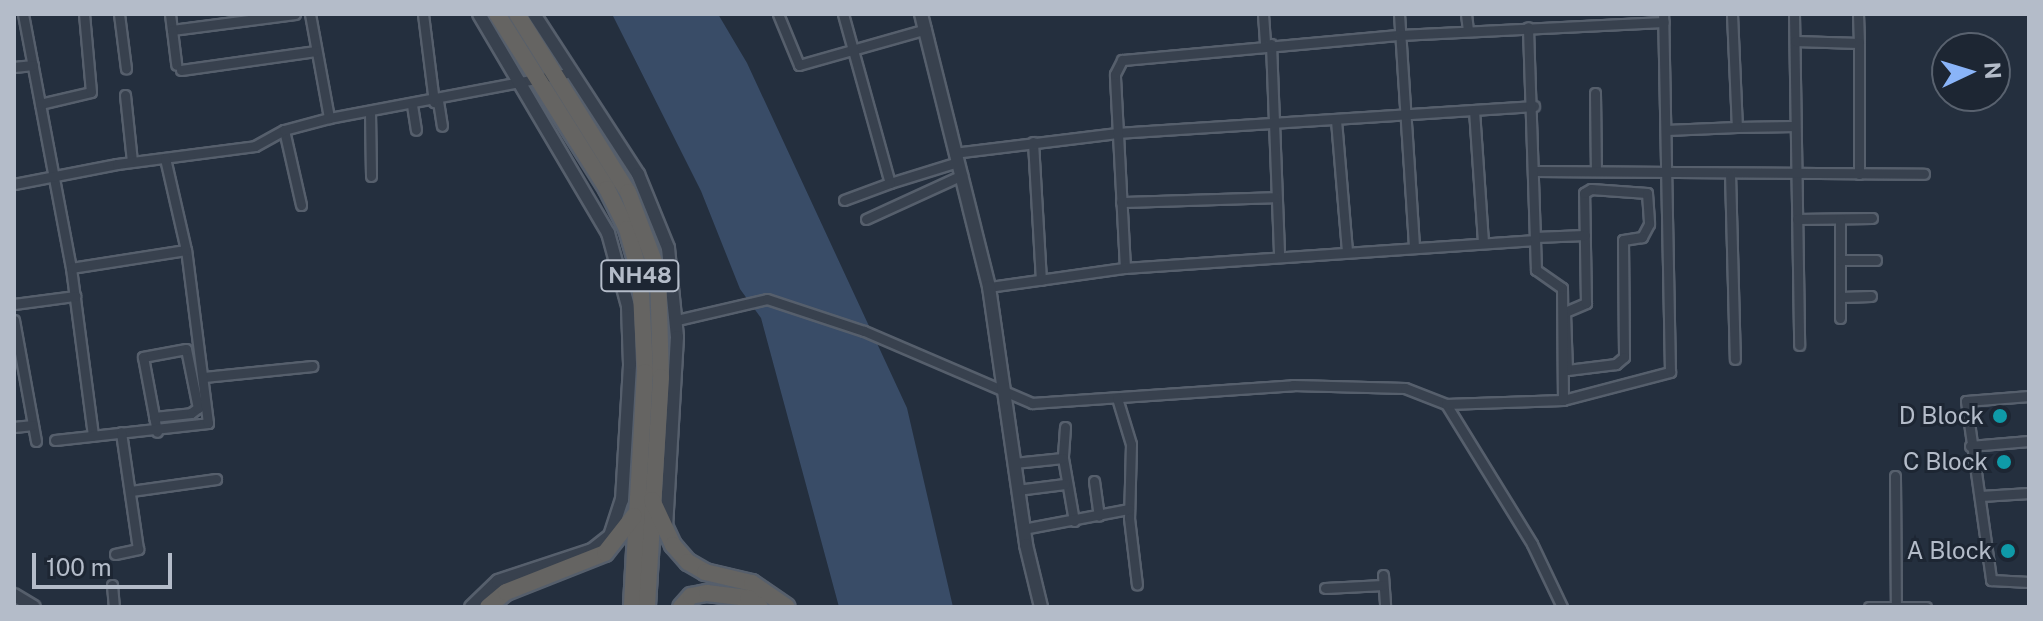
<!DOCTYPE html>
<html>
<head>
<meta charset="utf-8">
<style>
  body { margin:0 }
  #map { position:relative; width:2043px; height:621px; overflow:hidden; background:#242f3e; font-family:"Public Sans",sans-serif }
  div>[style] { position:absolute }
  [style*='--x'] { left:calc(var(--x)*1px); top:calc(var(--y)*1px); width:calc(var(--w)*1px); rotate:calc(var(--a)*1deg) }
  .water>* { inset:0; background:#394c67 }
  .roads { filter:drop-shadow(2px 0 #565f6c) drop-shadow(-2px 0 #565f6c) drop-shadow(0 2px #565f6c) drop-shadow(0 -2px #565f6c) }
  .minor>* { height:9px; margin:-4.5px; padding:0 4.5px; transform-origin:4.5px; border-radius:4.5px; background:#38414e }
  .tertiary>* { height:12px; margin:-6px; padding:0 6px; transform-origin:6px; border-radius:6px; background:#38414e }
  .trunk>* { height:16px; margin:-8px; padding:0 8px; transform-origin:8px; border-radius:8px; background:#656462 }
  .dots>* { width:22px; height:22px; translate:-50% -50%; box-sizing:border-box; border:4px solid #1d2633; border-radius:50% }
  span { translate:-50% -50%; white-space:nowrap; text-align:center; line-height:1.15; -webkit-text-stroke:6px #1d2633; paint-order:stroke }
  .shield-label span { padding:2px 6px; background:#1d2633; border:2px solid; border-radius:6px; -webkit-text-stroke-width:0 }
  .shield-label { font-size:22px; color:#b4bcc9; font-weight:700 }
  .poi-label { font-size:24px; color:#b4bcc9 }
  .right { translate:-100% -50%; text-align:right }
  .frame { position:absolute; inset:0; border:16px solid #b4bcc9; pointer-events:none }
  .north { position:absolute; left:1931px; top:32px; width:80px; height:80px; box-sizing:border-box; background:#1d2633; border:2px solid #59626f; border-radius:50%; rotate:86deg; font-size:22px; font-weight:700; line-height:32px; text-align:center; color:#b4bcc9 }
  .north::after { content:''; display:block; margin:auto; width:28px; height:36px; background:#8ab4f8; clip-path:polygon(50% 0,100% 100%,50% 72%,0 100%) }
  .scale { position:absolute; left:32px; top:553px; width:140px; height:36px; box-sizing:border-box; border:4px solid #b4bcc9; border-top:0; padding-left:10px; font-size:24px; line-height:28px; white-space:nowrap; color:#b4bcc9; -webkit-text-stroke:6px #1d2633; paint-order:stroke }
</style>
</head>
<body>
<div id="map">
  <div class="water">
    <i style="clip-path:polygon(612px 14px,718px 14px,747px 63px,907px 408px,953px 607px,839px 607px,761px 318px,740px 289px,701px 191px)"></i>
  </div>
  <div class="roads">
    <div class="minor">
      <i style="--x:23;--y:14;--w:258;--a:79.3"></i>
      <i style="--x:71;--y:268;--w:169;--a:82.5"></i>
      <i style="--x:119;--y:14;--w:55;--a:82.7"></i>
      <i style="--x:170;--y:14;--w:16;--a:83"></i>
      <i style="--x:172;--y:30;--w:124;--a:-7.4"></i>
      <i style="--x:310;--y:14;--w:106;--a:79.6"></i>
      <i style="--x:423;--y:14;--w:89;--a:82.9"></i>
      <i style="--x:778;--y:14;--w:55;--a:67.6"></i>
      <i style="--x:799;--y:65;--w:132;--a:-15.8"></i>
      <i style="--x:843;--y:14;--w:175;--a:74.5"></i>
      <i style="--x:890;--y:183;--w:71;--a:-17.2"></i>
      <i style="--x:1263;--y:14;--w:31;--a:86"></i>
      <i style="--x:1399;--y:14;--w:234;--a:86.3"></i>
      <i style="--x:1466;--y:14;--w:17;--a:83"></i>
      <i style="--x:1732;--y:14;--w:113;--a:87.5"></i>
      <i style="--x:1737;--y:127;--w:58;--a:-1"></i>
      <i style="--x:1794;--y:14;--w:331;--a:89.1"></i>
      <i style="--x:1858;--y:14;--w:29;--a:88"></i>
      <i style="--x:172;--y:30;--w:35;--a:83"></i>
      <i style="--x:1795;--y:41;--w:64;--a:1.8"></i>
      <i style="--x:1859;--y:43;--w:131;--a:90"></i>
      <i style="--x:1271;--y:44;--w:213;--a:87.8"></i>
      <i style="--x:14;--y:67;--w:19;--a:-6"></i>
      <i style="--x:181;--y:70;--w:136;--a:-8"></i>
      <i style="--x:1595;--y:93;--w:78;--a:89.3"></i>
      <i style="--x:125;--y:95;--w:67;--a:84"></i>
      <i style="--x:438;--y:101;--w:25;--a:81"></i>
      <i style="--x:40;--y:104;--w:52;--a:-13.2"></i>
      <i style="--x:91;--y:92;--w:78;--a:-95.1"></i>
      <i style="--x:412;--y:105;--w:25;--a:81"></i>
      <i style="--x:1474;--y:110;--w:133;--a:86.1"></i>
      <i style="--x:370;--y:112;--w:64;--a:89.1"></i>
      <i style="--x:1336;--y:120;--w:132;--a:85.2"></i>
      <i style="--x:284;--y:130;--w:77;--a:77.2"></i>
      <i style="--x:1666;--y:130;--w:71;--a:-2.4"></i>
      <i style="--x:1033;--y:142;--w:138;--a:86.7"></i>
      <i style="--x:954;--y:153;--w:164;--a:-7"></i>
      <i style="--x:1117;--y:133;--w:418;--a:-3.7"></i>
      <i style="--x:1536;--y:171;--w:388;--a:0.4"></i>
      <i style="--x:1730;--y:173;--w:186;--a:88.5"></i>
      <i style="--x:14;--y:184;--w:105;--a:-11"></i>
      <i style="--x:117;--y:164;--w:139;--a:-7.4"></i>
      <i style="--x:255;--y:146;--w:33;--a:-29"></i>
      <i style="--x:284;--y:130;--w:47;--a:-14.9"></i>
      <i style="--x:329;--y:118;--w:247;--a:-10.7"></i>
      <i style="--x:1591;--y:189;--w:56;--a:4.1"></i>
      <i style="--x:1647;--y:193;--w:31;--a:86"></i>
      <i style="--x:1649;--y:224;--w:15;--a:118"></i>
      <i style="--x:1642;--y:237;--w:19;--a:171"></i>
      <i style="--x:1623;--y:240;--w:117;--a:89.5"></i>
      <i style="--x:1624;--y:357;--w:11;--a:139"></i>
      <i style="--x:1616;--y:364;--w:49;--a:173"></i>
      <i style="--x:1567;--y:370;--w:58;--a:-92"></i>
      <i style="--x:1565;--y:312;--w:23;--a:-23"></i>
      <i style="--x:1586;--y:303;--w:110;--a:-91"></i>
      <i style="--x:1584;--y:193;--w:8;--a:-30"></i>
      <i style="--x:844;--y:200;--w:49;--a:-20.3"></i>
      <i style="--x:1121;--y:202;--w:155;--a:-1.8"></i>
      <i style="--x:866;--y:219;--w:106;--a:-24.6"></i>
      <i style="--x:1797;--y:219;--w:75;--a:-0.8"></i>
      <i style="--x:1840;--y:219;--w:99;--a:90"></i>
      <i style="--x:1535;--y:237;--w:50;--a:-2.3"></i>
      <i style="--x:1840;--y:260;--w:36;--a:0"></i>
      <i style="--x:71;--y:268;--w:116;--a:-8.9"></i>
      <i style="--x:1125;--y:268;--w:194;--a:-93"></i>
      <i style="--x:1115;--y:74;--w:16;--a:-63"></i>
      <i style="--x:1122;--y:60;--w:278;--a:-5.2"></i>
      <i style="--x:1399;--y:35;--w:265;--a:-2.8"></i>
      <i style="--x:989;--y:287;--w:137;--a:-8"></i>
      <i style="--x:1125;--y:268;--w:411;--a:-3.9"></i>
      <i style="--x:1841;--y:297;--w:30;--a:-2"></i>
      <i style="--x:14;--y:304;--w:62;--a:-7.5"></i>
      <i style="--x:14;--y:320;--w:123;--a:79.7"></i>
      <i style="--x:677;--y:320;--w:92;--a:-13.1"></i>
      <i style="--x:767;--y:299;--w:102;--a:18.3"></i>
      <i style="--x:864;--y:331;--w:183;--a:23.2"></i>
      <i style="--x:1032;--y:403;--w:262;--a:-3.9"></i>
      <i style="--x:1293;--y:385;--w:112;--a:1.5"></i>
      <i style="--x:1405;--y:388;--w:44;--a:21.3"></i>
      <i style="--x:1446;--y:404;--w:164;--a:58.4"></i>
      <i style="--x:1532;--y:544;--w:70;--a:64.5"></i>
      <i style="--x:204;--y:377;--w:109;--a:-5.8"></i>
      <i style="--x:2029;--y:396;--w:63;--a:175.5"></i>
      <i style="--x:1966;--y:401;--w:181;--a:82"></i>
      <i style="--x:1991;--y:580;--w:38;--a:3"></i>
      <i style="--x:1117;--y:398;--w:48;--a:73.1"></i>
      <i style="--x:1131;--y:444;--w:74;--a:91.5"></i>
      <i style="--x:1129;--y:518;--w:67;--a:83.2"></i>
      <i style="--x:1563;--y:400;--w:111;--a:-14.7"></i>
      <i style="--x:1670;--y:372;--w:358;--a:-91.1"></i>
      <i style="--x:1446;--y:404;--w:117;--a:-2"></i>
      <i style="--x:1563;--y:400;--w:112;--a:-90.5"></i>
      <i style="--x:1562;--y:288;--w:32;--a:-145"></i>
      <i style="--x:1536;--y:270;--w:243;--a:-91.9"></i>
      <i style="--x:154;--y:417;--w:37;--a:-6"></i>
      <i style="--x:191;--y:413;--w:9;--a:-36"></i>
      <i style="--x:198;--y:408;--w:60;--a:-101.5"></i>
      <i style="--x:186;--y:349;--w:44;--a:169.5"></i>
      <i style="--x:143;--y:357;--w:76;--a:79.4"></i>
      <i style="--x:14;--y:427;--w:19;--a:-6"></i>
      <i style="--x:1065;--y:427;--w:31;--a:94"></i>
      <i style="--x:1063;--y:458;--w:64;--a:80.1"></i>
      <i style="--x:55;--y:440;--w:154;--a:-6.3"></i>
      <i style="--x:208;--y:423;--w:174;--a:-97.2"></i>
      <i style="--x:186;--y:250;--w:94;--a:-102.9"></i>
      <i style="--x:1970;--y:446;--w:59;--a:-4.8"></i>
      <i style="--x:1014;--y:463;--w:49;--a:-5.8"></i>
      <i style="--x:1895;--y:476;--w:130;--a:89.6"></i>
      <i style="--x:1094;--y:481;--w:35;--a:82"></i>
      <i style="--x:1017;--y:490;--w:48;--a:-7.1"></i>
      <i style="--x:131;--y:491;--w:86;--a:-8"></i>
      <i style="--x:1981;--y:496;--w:48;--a:-3.6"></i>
      <i style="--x:1023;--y:529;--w:108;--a:-10.7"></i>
      <i style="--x:115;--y:554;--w:24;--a:-12"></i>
      <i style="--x:138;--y:549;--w:118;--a:-98.3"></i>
      <i style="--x:1383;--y:575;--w:32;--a:86"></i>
      <i style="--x:112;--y:585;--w:22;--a:85"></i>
      <i style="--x:1325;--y:588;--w:58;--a:-3"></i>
      <i style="--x:1869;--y:607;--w:57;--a:0"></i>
    </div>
    <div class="tertiary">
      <i style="--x:534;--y:14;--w:191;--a:57"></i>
      <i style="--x:638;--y:174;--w:80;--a:67.9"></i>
      <i style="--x:668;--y:248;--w:89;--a:84.2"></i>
      <i style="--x:677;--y:337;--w:192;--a:93.3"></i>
      <i style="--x:921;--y:14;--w:281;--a:76"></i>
      <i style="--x:989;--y:287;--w:261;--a:81.8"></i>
      <i style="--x:1026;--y:545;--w:64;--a:76.4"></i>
      <i style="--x:14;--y:595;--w:23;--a:31"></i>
      <i style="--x:471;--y:607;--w:37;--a:-44"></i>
      <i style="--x:498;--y:581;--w:99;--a:-18.3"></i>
      <i style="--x:592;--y:550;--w:23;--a:-38"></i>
      <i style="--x:610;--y:536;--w:38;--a:-72"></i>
      <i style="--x:622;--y:500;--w:136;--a:-86.6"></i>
      <i style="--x:630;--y:364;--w:58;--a:-92"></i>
      <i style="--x:628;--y:306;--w:76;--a:-105.3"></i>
      <i style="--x:608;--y:233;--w:254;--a:-120.5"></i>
    </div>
    <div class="trunk">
      <i style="--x:497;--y:14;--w:207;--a:57.8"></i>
      <i style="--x:607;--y:189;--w:45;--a:63.4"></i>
      <i style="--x:627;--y:229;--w:48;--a:74.2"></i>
      <i style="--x:640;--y:275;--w:97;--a:87"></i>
      <i style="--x:645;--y:372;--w:235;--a:93.2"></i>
      <i style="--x:517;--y:14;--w:210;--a:58.1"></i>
      <i style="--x:628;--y:192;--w:85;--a:69.4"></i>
      <i style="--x:658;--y:272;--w:105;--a:88.4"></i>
      <i style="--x:661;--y:377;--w:230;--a:93.5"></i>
      <i style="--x:652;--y:500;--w:50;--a:65"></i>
      <i style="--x:673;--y:545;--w:23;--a:49"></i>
      <i style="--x:688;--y:562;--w:20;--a:30"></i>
      <i style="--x:705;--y:572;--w:48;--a:13.2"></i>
      <i style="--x:752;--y:583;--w:42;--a:34.4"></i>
      <i style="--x:488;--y:607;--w:23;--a:-40"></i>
      <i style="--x:506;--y:592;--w:106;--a:-21.5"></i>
      <i style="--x:605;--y:553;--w:47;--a:-51.9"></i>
      <i style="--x:681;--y:607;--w:15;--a:-48"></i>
      <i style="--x:691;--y:596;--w:16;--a:-11"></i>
      <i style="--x:707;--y:593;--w:41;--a:7"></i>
      <i style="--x:748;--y:598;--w:15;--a:37"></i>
    </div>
  </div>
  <div class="dots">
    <i style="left:2000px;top:416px;background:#0f9aa8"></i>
    <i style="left:2004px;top:462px;background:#0f9aa8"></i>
    <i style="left:2008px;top:551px;background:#0f9aa8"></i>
  </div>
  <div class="shield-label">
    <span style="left:640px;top:276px">NH48</span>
  </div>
  <div class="poi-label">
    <span class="right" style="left:1984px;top:416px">D Block</span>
    <span class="right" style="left:1988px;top:462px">C Block</span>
    <span class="right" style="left:1992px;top:551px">A Block</span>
  </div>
  <div class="frame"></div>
  <div class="north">N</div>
  <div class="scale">100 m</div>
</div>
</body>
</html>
